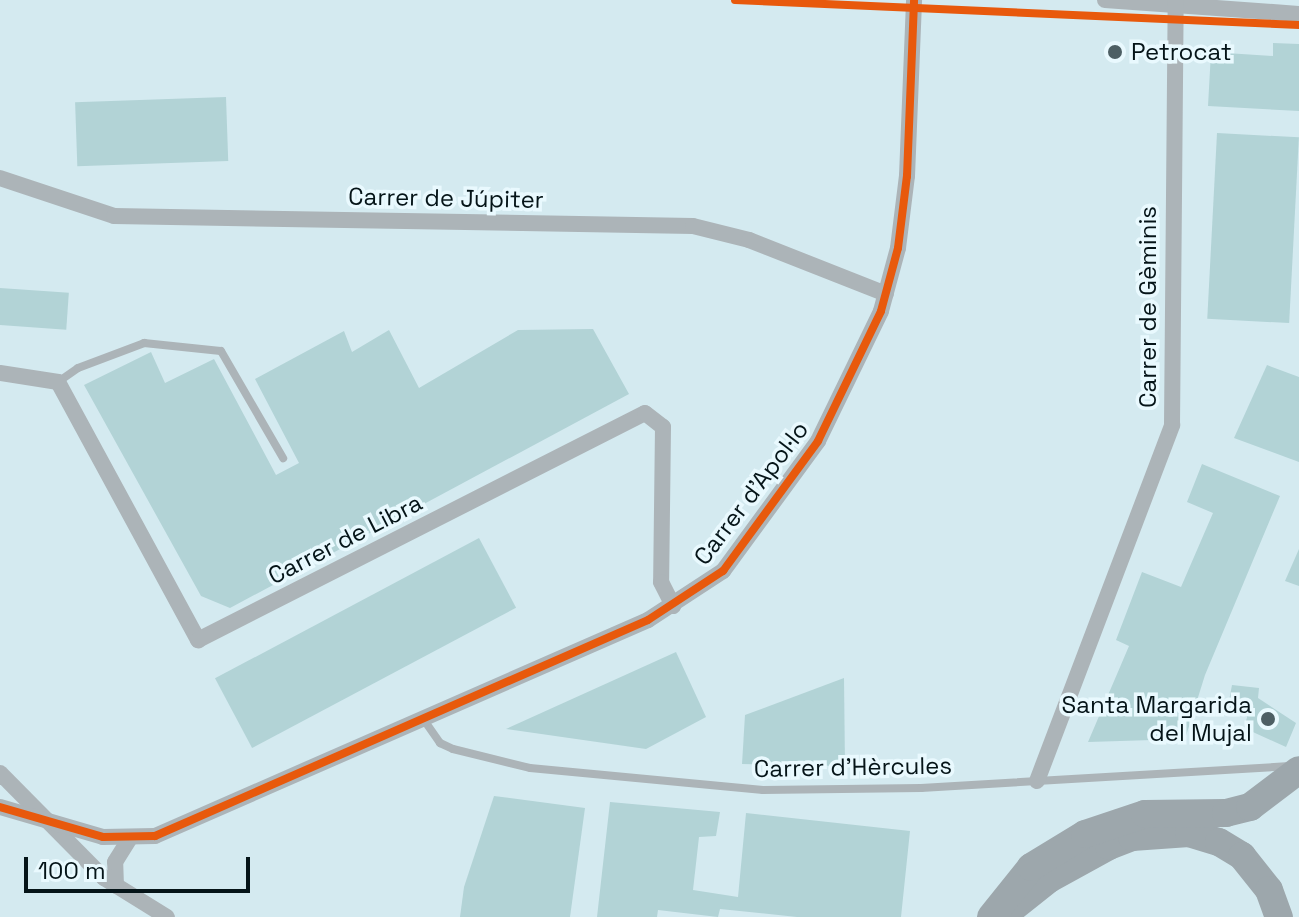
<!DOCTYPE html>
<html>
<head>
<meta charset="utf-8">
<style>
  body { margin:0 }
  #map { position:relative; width:1299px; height:917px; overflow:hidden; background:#d4eaf0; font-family:"Space Grotesk",sans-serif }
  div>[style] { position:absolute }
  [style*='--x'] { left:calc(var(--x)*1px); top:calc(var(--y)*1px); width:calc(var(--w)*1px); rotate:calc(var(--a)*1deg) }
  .building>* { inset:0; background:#b2d3d6; transform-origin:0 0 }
  .lane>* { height:8px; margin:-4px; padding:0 4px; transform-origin:4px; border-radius:4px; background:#acb4b8 }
  .street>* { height:16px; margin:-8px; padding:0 8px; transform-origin:8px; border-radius:8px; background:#acb4b8 }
  .highway>* { height:28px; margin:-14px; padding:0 14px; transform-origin:14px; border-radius:14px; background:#9da7ac }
  .cycleway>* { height:8px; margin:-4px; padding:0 4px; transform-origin:4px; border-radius:4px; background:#e8590c }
  .dots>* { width:22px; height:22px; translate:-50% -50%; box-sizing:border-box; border:4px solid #e9f9fe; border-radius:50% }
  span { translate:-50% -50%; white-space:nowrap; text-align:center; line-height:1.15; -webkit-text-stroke:7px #e9f9fe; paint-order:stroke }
  .poi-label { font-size:24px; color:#051418 }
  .left { translate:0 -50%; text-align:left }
  .right { translate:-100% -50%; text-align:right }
  .street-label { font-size:24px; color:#051418 }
  .scale { position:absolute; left:24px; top:857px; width:226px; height:36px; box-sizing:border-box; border:4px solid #051418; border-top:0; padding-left:10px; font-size:24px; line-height:28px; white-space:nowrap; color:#051418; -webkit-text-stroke:6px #e9f9fe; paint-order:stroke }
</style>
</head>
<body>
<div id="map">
  <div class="building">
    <i style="clip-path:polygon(1273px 43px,1299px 44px,1299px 111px,1208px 106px,1211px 52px,1273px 56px)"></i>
    <i style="left:226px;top:97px;width:64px;height:151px;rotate:88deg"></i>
    <i style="left:1217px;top:133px;width:82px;height:186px;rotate:3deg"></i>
    <i style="left:0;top:288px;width:69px;height:37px;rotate:4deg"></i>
    <i style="clip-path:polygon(593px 329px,629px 394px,230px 608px,201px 596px,84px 385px,151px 352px,165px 383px,214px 359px,276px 475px,299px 463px,255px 379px,344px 331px,352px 352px,389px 330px,419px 388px,518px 330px)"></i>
    <i style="clip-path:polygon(1267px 365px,1299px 377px,1299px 462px,1234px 438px)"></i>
    <i style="clip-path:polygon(1202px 464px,1280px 496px,1205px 675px,1185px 739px,1088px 742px,1129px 646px,1116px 640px,1142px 572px,1181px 587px,1213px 513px,1187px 502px)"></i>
    <i style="left:479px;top:538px;width:79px;height:299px;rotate:62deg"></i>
    <i style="clip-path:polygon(1299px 549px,1299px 586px,1285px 581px)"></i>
    <i style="clip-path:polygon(676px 652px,706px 717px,646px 749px,506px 729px)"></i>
    <i style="clip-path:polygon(844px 678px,845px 766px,742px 764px,745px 715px)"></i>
    <i style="clip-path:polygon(1232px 685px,1259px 688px,1258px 698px,1296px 723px,1286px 747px,1244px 728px,1248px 714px,1227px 711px)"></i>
    <i style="clip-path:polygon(494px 796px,585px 808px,570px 917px,460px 917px,464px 887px)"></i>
    <i style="clip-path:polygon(610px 802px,720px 812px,716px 836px,699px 837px,693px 890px,738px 897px,746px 813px,910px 831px,901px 917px,797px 917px,720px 909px,718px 917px,658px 910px,657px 917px,597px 917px)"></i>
  </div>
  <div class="lane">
    <i style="--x:58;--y:382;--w:24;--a:-35"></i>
    <i style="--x:78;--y:368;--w:71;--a:-20.7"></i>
    <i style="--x:144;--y:343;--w:77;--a:5.9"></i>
    <i style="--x:221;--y:351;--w:124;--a:59.9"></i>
    <i style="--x:424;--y:720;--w:28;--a:55"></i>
    <i style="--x:440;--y:743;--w:14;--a:25"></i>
    <i style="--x:453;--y:749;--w:79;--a:13.9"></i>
    <i style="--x:530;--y:768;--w:234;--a:5.4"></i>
    <i style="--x:763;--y:790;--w:158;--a:-0.7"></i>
    <i style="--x:921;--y:788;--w:369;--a:-3.4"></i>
  </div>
  <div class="street">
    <i style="--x:1105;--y:0;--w:195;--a:4.1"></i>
    <i style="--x:0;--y:178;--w:120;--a:18.4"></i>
    <i style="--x:114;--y:216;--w:579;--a:0.99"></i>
    <i style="--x:693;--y:226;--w:58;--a:14"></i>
    <i style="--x:749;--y:240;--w:147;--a:21.5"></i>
    <i style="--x:0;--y:373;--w:59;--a:8.8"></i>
    <i style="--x:58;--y:382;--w:294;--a:61.5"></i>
    <i style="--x:198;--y:640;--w:501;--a:-26.92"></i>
    <i style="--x:645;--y:413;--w:23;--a:38"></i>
    <i style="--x:663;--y:427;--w:155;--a:90.7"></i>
    <i style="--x:661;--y:582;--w:27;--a:63"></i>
    <i style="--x:0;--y:773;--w:148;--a:45.3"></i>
    <i style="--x:104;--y:878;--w:74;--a:31.8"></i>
    <i style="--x:1037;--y:781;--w:381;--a:-69.2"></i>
    <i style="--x:1172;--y:425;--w:425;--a:-89.5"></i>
    <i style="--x:0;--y:807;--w:107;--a:16.2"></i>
    <i style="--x:103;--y:837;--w:52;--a:-1.1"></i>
    <i style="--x:155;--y:836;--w:538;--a:-23.66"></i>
    <i style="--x:648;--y:620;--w:90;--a:-33.2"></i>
    <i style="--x:723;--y:571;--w:161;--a:-53.8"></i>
    <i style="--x:818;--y:441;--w:144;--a:-64.1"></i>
    <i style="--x:881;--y:311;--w:65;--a:-74.9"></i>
    <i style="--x:898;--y:248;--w:73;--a:-82.9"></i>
    <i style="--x:907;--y:176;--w:176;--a:-87.7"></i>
    <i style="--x:116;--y:886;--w:24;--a:-92"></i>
    <i style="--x:115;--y:862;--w:26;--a:-58"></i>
  </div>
  <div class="highway">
    <i style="--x:1015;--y:906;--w:43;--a:-38.5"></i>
    <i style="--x:1049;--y:879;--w:68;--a:-28.8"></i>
    <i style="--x:1109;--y:846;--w:25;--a:-21"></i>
    <i style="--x:1132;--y:837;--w:57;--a:-4"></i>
    <i style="--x:1189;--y:833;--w:31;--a:17"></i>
    <i style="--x:1219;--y:842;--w:27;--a:31"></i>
    <i style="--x:1242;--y:856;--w:43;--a:51.5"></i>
    <i style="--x:1269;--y:890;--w:29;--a:70"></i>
    <i style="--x:991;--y:917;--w:64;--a:-51.3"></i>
    <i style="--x:1031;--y:867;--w:63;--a:-31.4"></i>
    <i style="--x:1085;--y:834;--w:63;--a:-18.4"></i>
    <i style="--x:1145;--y:814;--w:81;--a:-0.7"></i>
    <i style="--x:1226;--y:813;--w:25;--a:-14"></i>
    <i style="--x:1250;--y:807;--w:61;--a:-37.1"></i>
  </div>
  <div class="cycleway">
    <i style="--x:735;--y:0;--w:565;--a:2.54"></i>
    <i style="--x:0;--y:807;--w:107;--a:16.2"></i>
    <i style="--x:103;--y:837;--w:52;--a:-1.1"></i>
    <i style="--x:155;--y:836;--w:538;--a:-23.66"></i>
    <i style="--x:648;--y:620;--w:90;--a:-33.2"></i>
    <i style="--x:723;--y:571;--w:161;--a:-53.8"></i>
    <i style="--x:818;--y:441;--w:144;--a:-64.1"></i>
    <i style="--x:881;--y:311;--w:65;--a:-74.9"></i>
    <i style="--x:898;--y:248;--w:73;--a:-82.9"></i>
    <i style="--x:907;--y:176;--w:176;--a:-87.7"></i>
  </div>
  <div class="dots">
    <i style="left:1115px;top:52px;background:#4d5f64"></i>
    <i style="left:1268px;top:719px;background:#4d5f64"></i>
  </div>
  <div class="poi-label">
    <span class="left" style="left:1131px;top:52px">Petrocat</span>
    <span class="right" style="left:1252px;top:719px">Santa Margarida<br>del Mujal</span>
  </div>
  <div class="street-label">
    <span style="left:446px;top:198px;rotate:1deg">Carrer de Júpiter</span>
    <span style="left:1148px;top:307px;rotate:-90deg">Carrer de Gèminis</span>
    <span style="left:751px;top:493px;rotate:-53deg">Carrer d'Apol·lo</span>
    <span style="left:345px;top:539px;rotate:-27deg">Carrer de Libra</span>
    <span style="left:853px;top:767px;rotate:-1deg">Carrer d'Hèrcules</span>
  </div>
  <div class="scale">100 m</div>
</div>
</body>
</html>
